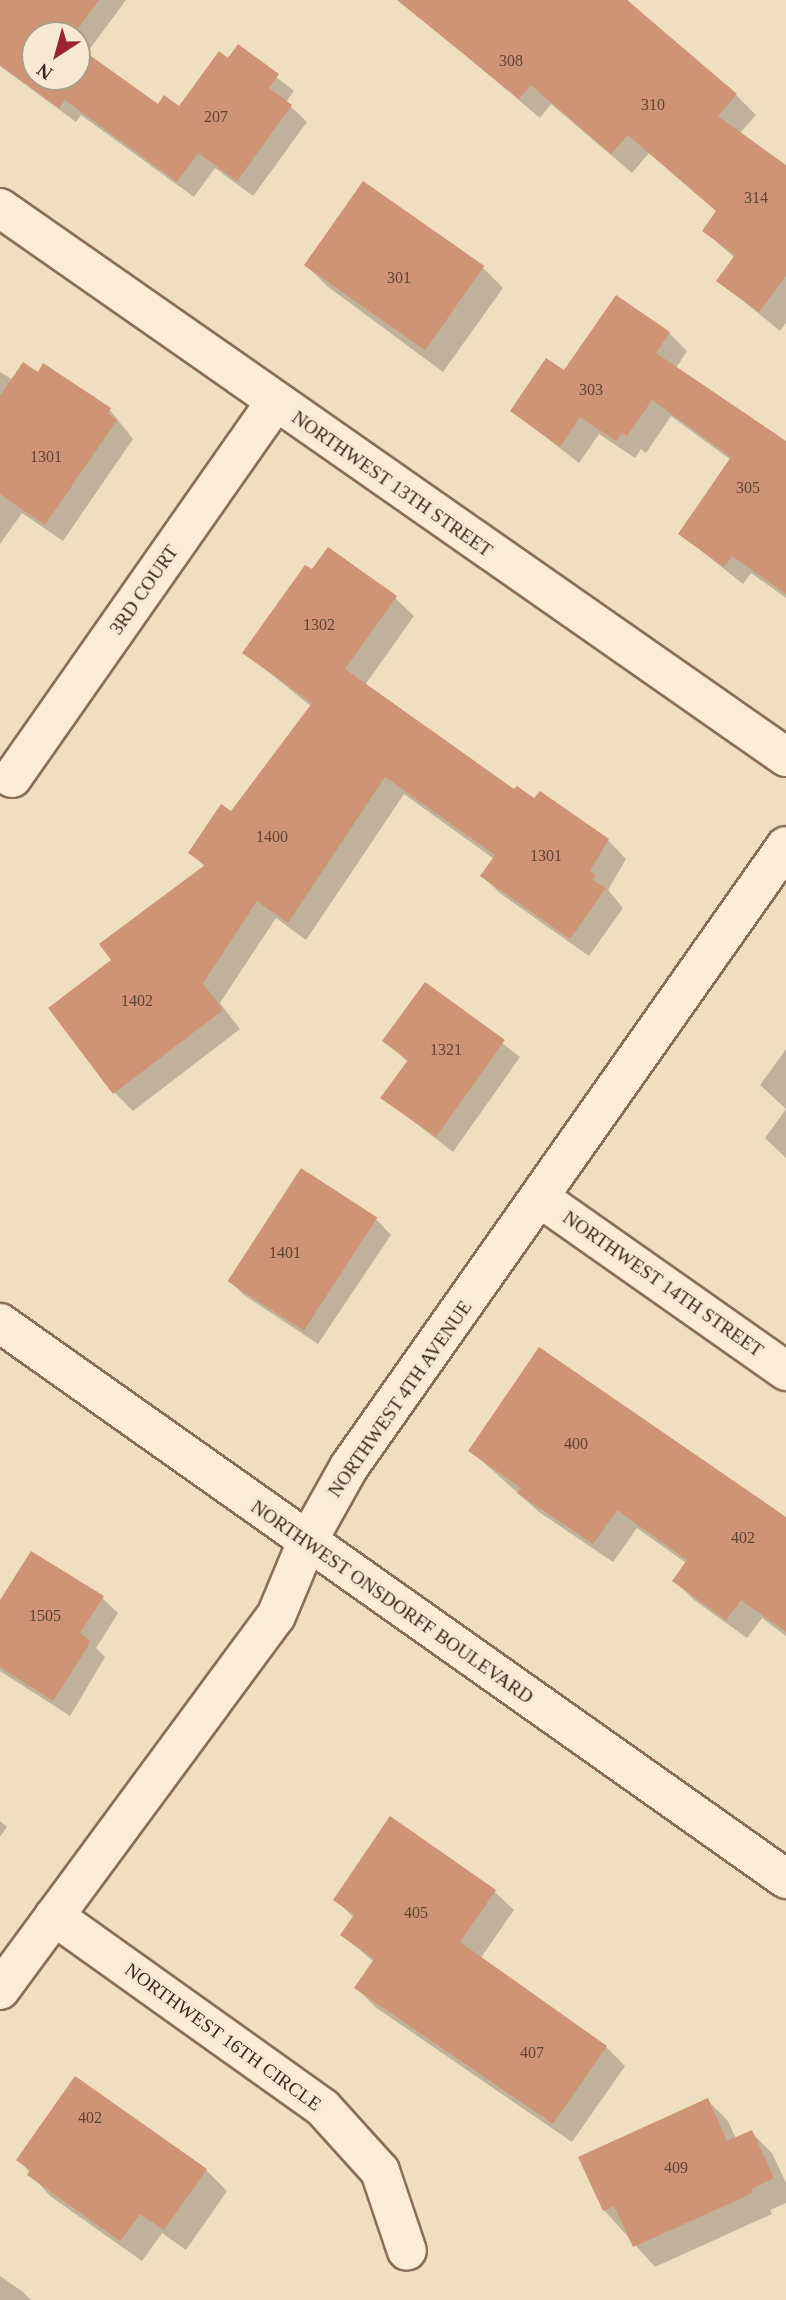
<!DOCTYPE html>
<html>
<head>
<meta charset="utf-8">
<style>
  body { margin:0 }
  #map { position:relative; width:786px; height:2300px; overflow:hidden; background:#f0dec1; font-family:"Times New Roman",serif }
  div>[style] { position:absolute }
  [style*='--x'] { left:calc(var(--x)*1px); top:calc(var(--y)*1px); width:calc(var(--w)*1px); rotate:calc(var(--a)*1deg) }
  .shadow>* { inset:0; background:#0003 }
  .building>* { inset:0; background:#cf9475; transform-origin:0 0 }
  .roads { filter:drop-shadow(2px 0 #8a6f58) drop-shadow(-2px 0 #8a6f58) drop-shadow(0 2px #8a6f58) drop-shadow(0 -2px #8a6f58) }
  .street>* { height:38px; margin:-19px; padding:0 19px; transform-origin:19px; border-radius:19px; background:#faecd5 }
  .secondary>* { height:38px; margin:-19px; padding:0 19px; transform-origin:19px; border-radius:19px; background:#faecd5 }
  span { translate:-50% -50%; white-space:nowrap; text-align:center; line-height:1.15; -webkit-text-stroke:6px #f7e9d1; paint-order:stroke }
  .number-label { font-size:16px; color:#5e4333 }
  .number-label span { -webkit-text-stroke-width:0 }
  .street-label { font-size:19px; color:#39281d }
  .north { position:absolute; left:21px; top:21px; width:70px; height:70px; box-sizing:border-box; background:#f7e9d1; border:2px solid #ab9c89; border-radius:50%; rotate:216deg; font-size:19px; font-weight:700; line-height:28px; text-align:center; color:#39281d }
  .north::after { content:''; display:block; margin:auto; width:24px; height:32px; background:#9b252f; clip-path:polygon(50% 0,100% 100%,50% 72%,0 100%) }
</style>
</head>
<body>
<div id="map">
  <div class="shadow">
    <i style="clip-path:polygon(evenodd,0 0,126px 0,86px 54px,158px 107px,179px 108px,238px 47px,294px 91px,286px 102px,307px 122px,253px 196px,215px 168px,194px 197px,81px 115px,76px 122px,0 66px,0 0,35px 35px,77px 35px,77px 77px,35px 77px,35px 35px)"></i>
    <i style="clip-path:polygon(436px 0,627px 0,736px 95px,756px 115px,740px 133px,786px 167px,786px 323px,780px 331px,719px 281px,735px 258px,704px 231px,718px 212px,649px 153px,632px 173px,551px 104px,540px 118px,426px 22px)"></i>
    <i style="clip-path:polygon(306px 265px,482px 267px,503px 288px,443px 372px,327px 286px)"></i>
    <i style="clip-path:polygon(669px 333px,687px 351px,676px 368px,786px 445px,786px 598px,751px 573px,743px 584px,680px 534px,731px 460px,671px 416px,646px 453px,641px 449px,635px 458px,599px 434px,579px 463px,512px 411px,565px 372px)"></i>
    <i style="clip-path:polygon(0 372px,13px 380px,110px 410px,133px 439px,63px 541px,22px 513px,0 544px)"></i>
    <i style="clip-path:polygon(395px 598px,414px 616px,365px 685px,515px 791px,608px 840px,626px 859px,608px 890px,623px 908px,589px 956px,501px 894px,482px 876px,494px 859px,404px 794px,306px 940px,276px 918px,220px 1003px,240px 1029px,133px 1111px,114px 1092px,113px 960px,205px 867px,191px 853px,232px 813px,312px 707px,245px 653px)"></i>
    <i style="clip-path:polygon(425px 984px,520px 1057px,453px 1152px,382px 1097px,408px 1062px,384px 1041px)"></i>
    <i style="clip-path:polygon(786px 1049px,786px 1158px,765px 1138px,786px 1109px,760px 1085px)"></i>
    <i style="clip-path:polygon(376px 1219px,391px 1235px,318px 1344px,244px 1295px,228px 1280px)"></i>
    <i style="clip-path:polygon(471px 1451px,786px 1522px,786px 1636px,762px 1618px,747px 1638px,694px 1600px,674px 1580px,686px 1563px,637px 1528px,613px 1562px,539px 1512px)"></i>
    <i style="clip-path:polygon(102px 1598px,118px 1613px,96px 1648px,105px 1657px,70px 1716px,0 1671px,0 1603px)"></i>
    <i style="clip-path:polygon(391px 1818px,495px 1892px,514px 1910px,480px 1959px,606px 2047px,625px 2066px,572px 2142px,375px 2007px,357px 1988px,374px 1962px,342px 1935px,354px 1918px,335px 1899px)"></i>
    <i style="clip-path:polygon(0 1821px,7px 1827px,0 1837px)"></i>
    <i style="clip-path:polygon(707px 2100px,728px 2121px,736px 2139px,751px 2132px,772px 2153px,786px 2183px,786px 2203px,770px 2210px,772px 2214px,655px 2267px,604px 2210px)"></i>
    <i style="clip-path:polygon(18px 2159px,206px 2170px,227px 2191px,186px 2250px,162px 2233px,142px 2261px,50px 2196px)"></i>
    <i style="clip-path:polygon(0 2276px,23px 2292px,31px 2300px,0 2300px)"></i>
  </div>
  <div class="building">
    <i style="clip-path:polygon(0 0,99px 0,73px 35px,35px 35px,35px 77px,77px 77px,77px 46px,158px 104px,164px 95px,179px 106px,219px 51px,228px 58px,238px 44px,279px 74px,269px 88px,292px 105px,237px 181px,198px 153px,177px 182px,65px 100px,59px 108px,0 65px)"></i>
    <i style="clip-path:polygon(397px 0,627px 0,737px 94px,718px 116px,786px 165px,786px 276px,759px 312px,716px 281px,735px 255px,702px 231px,716px 211px,628px 135px,611px 154px,531px 85px,519px 99px)"></i>
    <i style="left:363px;top:181px;width:148px;height:103px;rotate:35deg"></i>
    <i style="clip-path:polygon(616px 295px,670px 332px,656px 353px,786px 441px,786px 594px,732px 556px,724px 567px,678px 534px,731px 457px,652px 400px,627px 436px,622px 433px,616px 441px,580px 417px,560px 447px,510px 411px,546px 358px,564px 370px)"></i>
    <i style="clip-path:polygon(23px 362px,38px 372px,43px 363px,111px 408px,108px 413px,117px 420px,45px 525px,0 494px,0 396px)"></i>
    <i style="clip-path:polygon(328px 547px,397px 596px,345px 669px,514px 789px,517px 786px,534px 798px,540px 791px,609px 839px,590px 871px,596px 875px,592px 880px,606px 888px,570px 939px,480px 876px,495px 855px,385px 777px,288px 923px,257px 901px,203px 983px,223px 1010px,113px 1094px,48px 1008px,111px 960px,99px 944px,205px 865px,188px 853px,221px 804px,231px 811px,312px 703px,242px 653px,305px 565px,312px 569px)"></i>
    <i style="clip-path:polygon(425px 982px,505px 1040px,436px 1137px,380px 1098px,408px 1060px,382px 1041px)"></i>
    <i style="left:301px;top:1168px;width:91px;height:135px;rotate:33deg"></i>
    <i style="clip-path:polygon(539px 1347px,786px 1517px,786px 1632px,741px 1600px,726px 1620px,672px 1581px,687px 1560px,617px 1510px,593px 1544px,517px 1493px,521px 1488px,468px 1451px)"></i>
    <i style="clip-path:polygon(31px 1551px,104px 1596px,80px 1633px,90px 1640px,87px 1648px,53px 1701px,0 1667px,0 1600px)"></i>
    <i style="clip-path:polygon(390px 1816px,496px 1890px,460px 1942px,607px 2046px,553px 2124px,354px 1988px,374px 1959px,340px 1935px,354px 1915px,333px 1900px)"></i>
    <i style="clip-path:polygon(75px 2076px,207px 2169px,164px 2230px,140px 2214px,120px 2241px,27px 2175px,30px 2170px,16px 2160px)"></i>
    <i style="clip-path:polygon(708px 2098px,727px 2141px,752px 2130px,774px 2178px,751px 2189px,753px 2193px,633px 2247px,614px 2206px,603px 2211px,578px 2157px)"></i>
  </div>
  <div class="roads">
    <div class="street">
      <i style="--x:0;--y:208;--w:959;--a:34.93"></i>
      <i style="--x:12;--y:778;--w:458;--a:-55"></i>
      <i style="--x:540;--y:1198;--w:301;--a:35.1"></i>
      <i style="--x:54;--y:1916;--w:330;--a:35.5"></i>
      <i style="--x:323;--y:2108;--w:85;--a:47.9"></i>
      <i style="--x:380;--y:2171;--w:84;--a:71.4"></i>
      <i style="--x:0;--y:1990;--w:465;--a:-53.6"></i>
      <i style="--x:276;--y:1616;--w:80;--a:-67.3"></i>
      <i style="--x:307;--y:1542;--w:86;--a:-60.8"></i>
      <i style="--x:349;--y:1467;--w:759;--a:-54.87"></i>
    </div>
    <div class="secondary">
      <i style="--x:0;--y:1323;--w:963;--a:35.27"></i>
    </div>
  </div>
  <div class="number-label">
    <span style="left:511px;top:61px">308</span>
    <span style="left:653px;top:105px">310</span>
    <span style="left:216px;top:117px">207</span>
    <span style="left:756px;top:198px">314</span>
    <span style="left:399px;top:278px">301</span>
    <span style="left:591px;top:390px">303</span>
    <span style="left:46px;top:457px">1301</span>
    <span style="left:748px;top:488px">305</span>
    <span style="left:319px;top:625px">1302</span>
    <span style="left:272px;top:837px">1400</span>
    <span style="left:546px;top:856px">1301</span>
    <span style="left:137px;top:1001px">1402</span>
    <span style="left:446px;top:1050px">1321</span>
    <span style="left:285px;top:1253px">1401</span>
    <span style="left:576px;top:1444px">400</span>
    <span style="left:743px;top:1538px">402</span>
    <span style="left:45px;top:1616px">1505</span>
    <span style="left:416px;top:1913px">405</span>
    <span style="left:532px;top:2053px">407</span>
    <span style="left:90px;top:2118px">402</span>
    <span style="left:676px;top:2168px">409</span>
  </div>
  <div class="street-label">
    <span style="left:392px;top:484px;rotate:35deg">NORTHWEST 13TH STREET</span>
    <span style="left:144px;top:590px;rotate:-55deg">3RD COURT</span>
    <span style="left:663px;top:1284px;rotate:35deg">NORTHWEST 14TH STREET</span>
    <span style="left:400px;top:1399px;rotate:-55deg">NORTHWEST 4TH AVENUE</span>
    <span style="left:392px;top:1602px;rotate:35deg">NORTHWEST ONSDORFF BOULEVARD</span>
    <span style="left:223px;top:2037px;rotate:36deg">NORTHWEST 16TH CIRCLE</span>
  </div>
  <div class="north">N</div>
</div>
</body>
</html>
